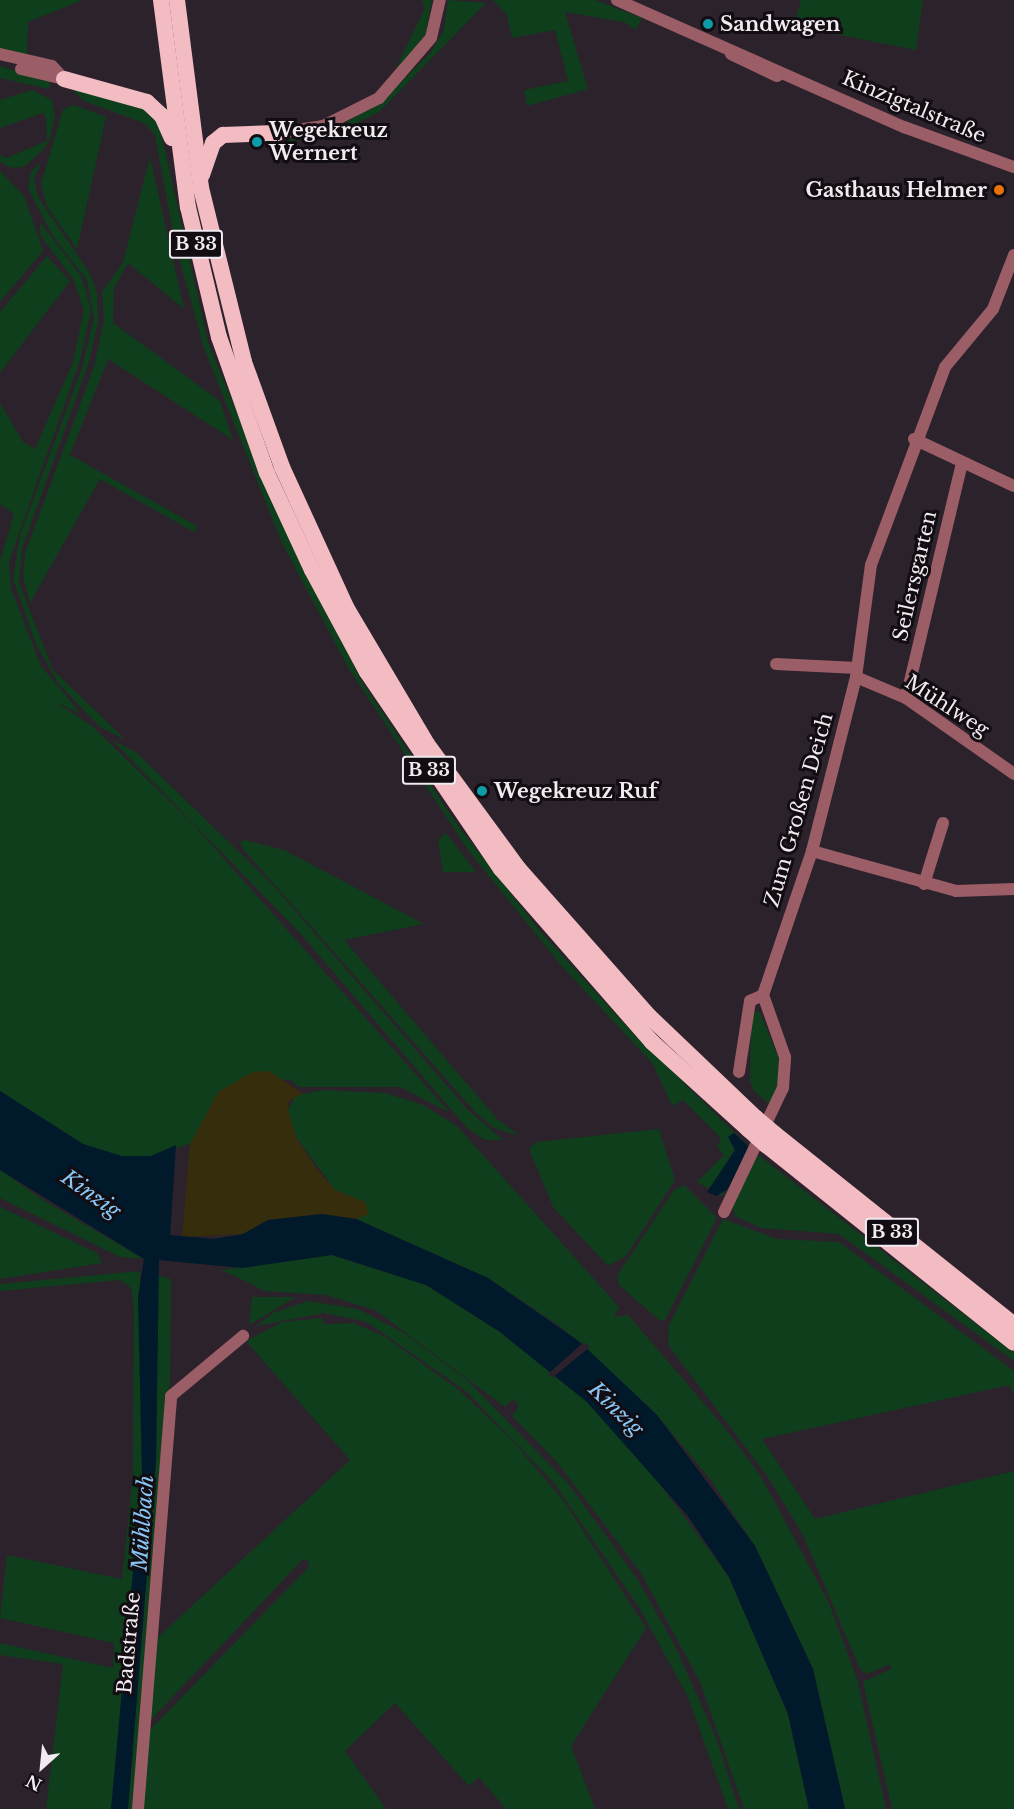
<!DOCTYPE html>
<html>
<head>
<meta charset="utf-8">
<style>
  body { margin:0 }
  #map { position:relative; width:1014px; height:1809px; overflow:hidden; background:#2c222c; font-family:"Libre Baskerville",serif }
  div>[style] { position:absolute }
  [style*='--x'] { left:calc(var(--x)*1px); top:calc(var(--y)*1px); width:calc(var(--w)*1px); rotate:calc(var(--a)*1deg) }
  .green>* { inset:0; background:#0e3e1b }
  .sand>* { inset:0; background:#352d0c }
  .water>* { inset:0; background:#00192b }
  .pier>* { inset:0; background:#2c222c }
  .minor>* { height:12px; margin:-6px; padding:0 6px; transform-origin:6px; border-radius:6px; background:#9b5d66 }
  .tertiary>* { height:12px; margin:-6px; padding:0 6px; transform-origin:6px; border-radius:6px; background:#9b5d66 }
  .trunk>* { height:16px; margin:-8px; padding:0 8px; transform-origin:8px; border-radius:8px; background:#f2bcc2 }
  .trunk-bridge>* { height:16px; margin:-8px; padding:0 8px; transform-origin:8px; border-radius:8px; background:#f2bcc2 }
  .dots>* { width:16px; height:16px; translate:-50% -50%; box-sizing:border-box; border:3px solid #120d12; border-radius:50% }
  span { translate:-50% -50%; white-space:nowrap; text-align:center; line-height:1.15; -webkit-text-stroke:6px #120d12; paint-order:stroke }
  .shield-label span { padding:2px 4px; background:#120d12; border:2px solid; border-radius:4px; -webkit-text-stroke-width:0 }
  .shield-label { font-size:18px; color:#f1eaf1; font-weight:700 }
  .poi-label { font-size:20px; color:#f1eaf1; font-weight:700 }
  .left { translate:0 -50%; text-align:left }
  .right { translate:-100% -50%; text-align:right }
  .street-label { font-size:20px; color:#f1eaf1 }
  .water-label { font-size:21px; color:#89c6f4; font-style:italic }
  .north { position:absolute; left:12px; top:1737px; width:60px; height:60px; -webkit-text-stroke:4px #120d12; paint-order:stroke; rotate:207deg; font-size:16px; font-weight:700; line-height:24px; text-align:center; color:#f1eaf1 }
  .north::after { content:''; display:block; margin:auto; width:21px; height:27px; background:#f1eaf1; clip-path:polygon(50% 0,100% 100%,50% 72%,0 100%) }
</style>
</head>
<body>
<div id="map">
  <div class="green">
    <i style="clip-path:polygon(0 0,83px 0,28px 22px,27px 60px,0 50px)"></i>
    <i style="clip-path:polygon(422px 0,432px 0,426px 34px,392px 77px,425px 8px)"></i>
    <i style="clip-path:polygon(448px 0,486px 3px,379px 112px,335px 134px,295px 141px,276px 151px,280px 142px,340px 126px,383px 100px,430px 53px,444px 30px)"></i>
    <i style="clip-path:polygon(493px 0,595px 0,642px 18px,636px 30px,624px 22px,565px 12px,588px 89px,527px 106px,524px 90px,568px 81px,555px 30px,512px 38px,507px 15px)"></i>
    <i style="clip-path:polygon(801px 0,923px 0,916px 50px,794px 26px)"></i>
    <i style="clip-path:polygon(0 66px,50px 81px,49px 89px,0 78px)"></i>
    <i style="clip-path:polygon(32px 90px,52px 100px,55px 116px,49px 141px,42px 151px,24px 167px,11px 168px,0 162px,0 155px,6px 158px,47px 141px,46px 118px,43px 113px,0 128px,0 100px)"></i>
    <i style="clip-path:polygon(72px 90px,134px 99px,158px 119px,208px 342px,279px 515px,361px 680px,456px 823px,540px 931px,631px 1031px,749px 1147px,722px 1196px,697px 1182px,724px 1155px,717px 1147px,721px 1138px,683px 1100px,672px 1106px,653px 1064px,560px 964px,468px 850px,349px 669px,282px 543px,204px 348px,175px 243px,155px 135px,144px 123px,84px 101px)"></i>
    <i style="clip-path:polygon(74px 105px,106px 117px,77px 249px,47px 206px,41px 184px,63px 109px)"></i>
    <i style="clip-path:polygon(150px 157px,184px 309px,128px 263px,114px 288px,113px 323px,220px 401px,233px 440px,108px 359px,70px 455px,197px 526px,194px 532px,100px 479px,30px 603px,23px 577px,25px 553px,94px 367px,104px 320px,102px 292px,123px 262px)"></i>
    <i style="clip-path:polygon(41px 161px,34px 179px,38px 197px,89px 272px,97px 292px,98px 322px,88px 365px,22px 549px,19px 583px,53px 670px,126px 740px,100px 727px,58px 683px,36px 644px,13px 579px,20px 535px,82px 368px,94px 318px,87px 280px,52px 235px,28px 188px,31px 172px)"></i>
    <i style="clip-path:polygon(0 171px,24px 196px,43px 251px,0 302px)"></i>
    <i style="clip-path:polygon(40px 222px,81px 276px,91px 310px,80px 360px,9px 562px,11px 589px,41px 666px,81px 714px,54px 701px,91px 725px,194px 825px,450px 1113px,400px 1087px,299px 1087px,289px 1079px,219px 1091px,190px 1144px,151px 1156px,122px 1157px,83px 1144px,0 1091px,0 561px,14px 514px,0 504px,0 403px,23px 442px,35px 449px,73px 362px,84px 310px,73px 279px,40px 235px)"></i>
    <i style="clip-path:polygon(47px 256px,70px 281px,0 373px,0 312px)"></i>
    <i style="clip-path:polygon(112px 740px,136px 752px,273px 885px,468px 1110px,503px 1140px,485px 1140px,467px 1128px,299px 932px)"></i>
    <i style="clip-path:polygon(446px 833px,476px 872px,443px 872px,438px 840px)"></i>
    <i style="clip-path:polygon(245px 840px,284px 850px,424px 924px,344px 940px,498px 1120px,520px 1136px,494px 1128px,476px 1113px,243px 849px,240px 842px)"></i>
    <i style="clip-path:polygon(759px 1010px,780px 1061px,779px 1088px,770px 1105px,754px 1091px,750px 1081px,751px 1015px)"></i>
    <i style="clip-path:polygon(323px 1090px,385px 1093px,423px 1105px,457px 1126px,619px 1307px,614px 1317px,628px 1315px,725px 1428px,760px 1475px,828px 1601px,857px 1679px,886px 1809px,845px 1809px,813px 1669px,755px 1546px,710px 1479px,657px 1415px,561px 1327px,488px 1278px,356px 1219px,368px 1213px,365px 1202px,335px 1190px,296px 1137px,288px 1109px,297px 1095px)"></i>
    <i style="clip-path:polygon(659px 1129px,675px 1180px,626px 1256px,608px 1266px,553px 1207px,529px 1149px,536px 1142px)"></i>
    <i style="clip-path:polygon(758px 1155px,1014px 1353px,1014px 1361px,839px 1234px,761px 1228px,735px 1216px,732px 1203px)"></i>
    <i style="clip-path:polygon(0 1170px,43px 1200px,144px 1259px,120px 1257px,0 1198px)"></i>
    <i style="clip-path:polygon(684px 1185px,717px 1218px,665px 1320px,659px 1320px,619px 1285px,617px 1276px,674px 1190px)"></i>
    <i style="clip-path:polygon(0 1207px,97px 1253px,102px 1263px,0 1279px)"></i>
    <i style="clip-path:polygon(723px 1219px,777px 1239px,839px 1242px,1014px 1371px,1014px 1395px,1010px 1385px,762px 1439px,815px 1519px,1014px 1471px,1014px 1809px,892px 1809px,863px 1682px,891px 1669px,890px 1664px,867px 1674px,860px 1669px,803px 1535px,768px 1477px,668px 1345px,669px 1325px)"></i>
    <i style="clip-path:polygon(332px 1255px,426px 1285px,500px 1332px,587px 1402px,650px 1471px,729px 1577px,788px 1714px,809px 1809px,744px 1809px,700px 1682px,641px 1573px,557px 1462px,512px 1416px,519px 1406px,513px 1399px,505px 1407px,375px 1310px,326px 1295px,265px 1291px,222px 1270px)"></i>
    <i style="clip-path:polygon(140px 1271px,142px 1474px,114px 1793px,111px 1809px,46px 1809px,63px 1664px,0 1655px,0 1643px,113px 1668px,114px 1643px,0 1618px,7px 1555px,122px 1579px,133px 1474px,134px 1306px,131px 1288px,120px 1280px,0 1291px,0 1284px)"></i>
    <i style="clip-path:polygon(158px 1275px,171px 1279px,170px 1381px,134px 1809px,128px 1809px,156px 1461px)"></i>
    <i style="clip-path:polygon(252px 1297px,296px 1297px,249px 1325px)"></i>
    <i style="clip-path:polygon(308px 1301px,358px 1309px,404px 1333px,467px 1380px,568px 1483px,638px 1580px,675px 1646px,717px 1740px,739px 1809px,728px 1809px,688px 1697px,640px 1609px,554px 1483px,467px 1392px,367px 1322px,324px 1313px,256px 1326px,273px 1313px)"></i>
    <i style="clip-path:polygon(322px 1318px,324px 1324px,353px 1323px,384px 1336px,459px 1390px,510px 1438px,564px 1501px,646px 1628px,571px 1746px,595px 1809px,506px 1809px,479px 1777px,469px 1786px,395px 1703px,345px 1751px,386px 1809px,142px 1809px,144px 1736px,309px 1567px,308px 1561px,303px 1559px,145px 1726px,153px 1642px,350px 1460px,246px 1341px,282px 1322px)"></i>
  </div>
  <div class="sand">
    <i style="clip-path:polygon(269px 1071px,303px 1094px,289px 1101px,288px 1109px,296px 1137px,316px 1168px,335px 1190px,365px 1202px,369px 1214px,356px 1219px,322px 1214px,268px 1220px,243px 1234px,182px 1237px,190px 1144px,219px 1091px,253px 1072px)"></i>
  </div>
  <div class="water">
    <i style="clip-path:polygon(0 1091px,83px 1144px,122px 1156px,151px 1156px,176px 1145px,170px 1235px,214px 1239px,243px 1234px,268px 1220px,322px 1214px,356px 1219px,488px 1278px,580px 1342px,657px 1415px,755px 1546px,813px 1669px,845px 1809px,809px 1809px,788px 1714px,729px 1577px,687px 1515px,587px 1402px,500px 1332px,426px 1285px,332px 1255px,242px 1268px,159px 1260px,156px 1461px,128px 1809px,111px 1809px,142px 1474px,138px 1297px,144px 1259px,0 1170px)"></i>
    <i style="clip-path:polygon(734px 1133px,749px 1147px,728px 1189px,716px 1196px,707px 1192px,735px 1150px,728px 1137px)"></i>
  </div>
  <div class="pier">
    <i style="clip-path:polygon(584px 1342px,590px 1347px,552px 1378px,548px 1374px)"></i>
  </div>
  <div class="minor">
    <i style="--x:617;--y:0;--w:314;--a:23.9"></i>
    <i style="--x:904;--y:127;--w:117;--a:20"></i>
    <i style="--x:731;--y:54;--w:51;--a:25.6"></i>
    <i style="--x:914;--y:439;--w:110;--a:25.2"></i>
    <i style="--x:776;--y:664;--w:81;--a:2.8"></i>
    <i style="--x:856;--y:677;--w:54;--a:22.8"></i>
    <i style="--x:906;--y:698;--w:132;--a:35.1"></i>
    <i style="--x:906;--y:698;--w:242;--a:-76.6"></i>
    <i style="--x:812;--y:851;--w:149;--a:15.5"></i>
    <i style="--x:956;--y:891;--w:58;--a:-2"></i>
    <i style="--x:924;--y:884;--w:64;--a:-72.7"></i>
    <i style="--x:739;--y:1072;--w:72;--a:-81.2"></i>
    <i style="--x:750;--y:1001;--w:14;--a:-25"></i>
    <i style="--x:724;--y:1212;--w:137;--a:-64.6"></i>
    <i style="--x:783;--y:1088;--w:31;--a:-86"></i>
    <i style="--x:785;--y:1057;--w:66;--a:-109.5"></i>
    <i style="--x:763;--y:995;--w:152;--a:-71.2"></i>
    <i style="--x:812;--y:851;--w:179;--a:-75.8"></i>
    <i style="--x:856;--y:677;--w:113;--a:-82.4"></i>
    <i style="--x:871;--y:565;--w:211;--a:-69.5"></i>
    <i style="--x:945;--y:367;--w:75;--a:-50.4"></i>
    <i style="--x:993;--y:309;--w:58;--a:-68.7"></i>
    <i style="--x:138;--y:1809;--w:414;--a:-85.4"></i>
    <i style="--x:171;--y:1396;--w:94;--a:-39.8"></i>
  </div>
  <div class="tertiary">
    <i style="--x:0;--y:54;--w:53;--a:13"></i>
    <i style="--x:52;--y:66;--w:18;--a:47"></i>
    <i style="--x:21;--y:69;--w:44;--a:13.1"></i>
    <i style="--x:278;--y:133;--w:46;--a:-8.8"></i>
    <i style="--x:323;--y:126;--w:63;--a:-26.6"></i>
    <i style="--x:379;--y:98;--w:79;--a:-49.1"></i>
    <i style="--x:431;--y:38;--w:39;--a:-77"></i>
  </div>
  <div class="trunk">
    <i style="--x:161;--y:0;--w:209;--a:82.6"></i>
    <i style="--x:188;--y:207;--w:134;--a:76.6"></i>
    <i style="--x:219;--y:337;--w:144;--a:70.6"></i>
    <i style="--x:267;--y:473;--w:107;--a:65.1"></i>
    <i style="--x:312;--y:570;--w:116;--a:61.7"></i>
    <i style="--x:367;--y:672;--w:238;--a:55.8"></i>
    <i style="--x:501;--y:869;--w:230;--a:48.9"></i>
    <i style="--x:652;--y:1042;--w:130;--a:42.2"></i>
    <i style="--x:177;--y:0;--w:190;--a:82.7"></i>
    <i style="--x:201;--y:188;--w:179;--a:76.1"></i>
    <i style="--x:244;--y:362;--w:112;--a:70.1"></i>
    <i style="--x:282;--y:467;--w:154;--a:65.4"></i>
    <i style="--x:346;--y:607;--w:159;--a:59.4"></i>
    <i style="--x:427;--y:744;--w:154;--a:53.7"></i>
    <i style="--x:518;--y:868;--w:199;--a:48.5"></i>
    <i style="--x:650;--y:1017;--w:146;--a:43.6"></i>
    <i style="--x:64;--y:79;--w:86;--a:15.5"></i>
    <i style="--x:147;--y:102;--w:21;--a:43"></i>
    <i style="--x:162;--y:116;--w:24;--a:66"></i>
    <i style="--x:202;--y:175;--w:34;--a:-71"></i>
    <i style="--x:213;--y:143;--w:13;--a:-39"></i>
    <i style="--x:223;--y:135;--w:55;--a:-2.1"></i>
    <i style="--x:775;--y:1134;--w:306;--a:38.6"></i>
    <i style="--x:766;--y:1145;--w:317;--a:38.6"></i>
  </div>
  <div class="trunk-bridge">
    <i style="--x:756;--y:1118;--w:25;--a:40"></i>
    <i style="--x:748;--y:1129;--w:24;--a:42"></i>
  </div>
  <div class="dots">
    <i style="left:708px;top:24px;background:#0f9aa8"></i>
    <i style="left:257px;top:142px;background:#0f9aa8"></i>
    <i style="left:999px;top:190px;background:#e8710a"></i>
    <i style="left:482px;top:791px;background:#0f9aa8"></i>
  </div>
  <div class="shield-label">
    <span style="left:196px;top:244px">B 33</span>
    <span style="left:429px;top:770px">B 33</span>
    <span style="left:892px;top:1232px">B 33</span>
  </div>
  <div class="poi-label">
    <span class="left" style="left:720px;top:24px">Sandwagen</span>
    <span class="left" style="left:269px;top:142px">Wegekreuz<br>Wernert</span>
    <span class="right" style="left:987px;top:190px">Gasthaus Helmer</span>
    <span class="left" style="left:494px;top:791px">Wegekreuz Ruf</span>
  </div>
  <div class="street-label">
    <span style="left:914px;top:107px;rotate:23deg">Kinzigtalstraße</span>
    <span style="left:915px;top:576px;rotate:-77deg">Seilersgarten</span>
    <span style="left:947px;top:706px;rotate:33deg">Mühlweg</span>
    <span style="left:799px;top:810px;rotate:-74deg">Zum Großen Deich</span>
    <span style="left:129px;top:1643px;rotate:-85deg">Badstraße</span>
  </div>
  <div class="water-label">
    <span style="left:91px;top:1194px;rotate:35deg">Kinzig</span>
    <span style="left:616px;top:1409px;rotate:44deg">Kinzig</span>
    <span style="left:143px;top:1523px;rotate:-86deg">Mühlbach</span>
  </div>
  <div class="north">N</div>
</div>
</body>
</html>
